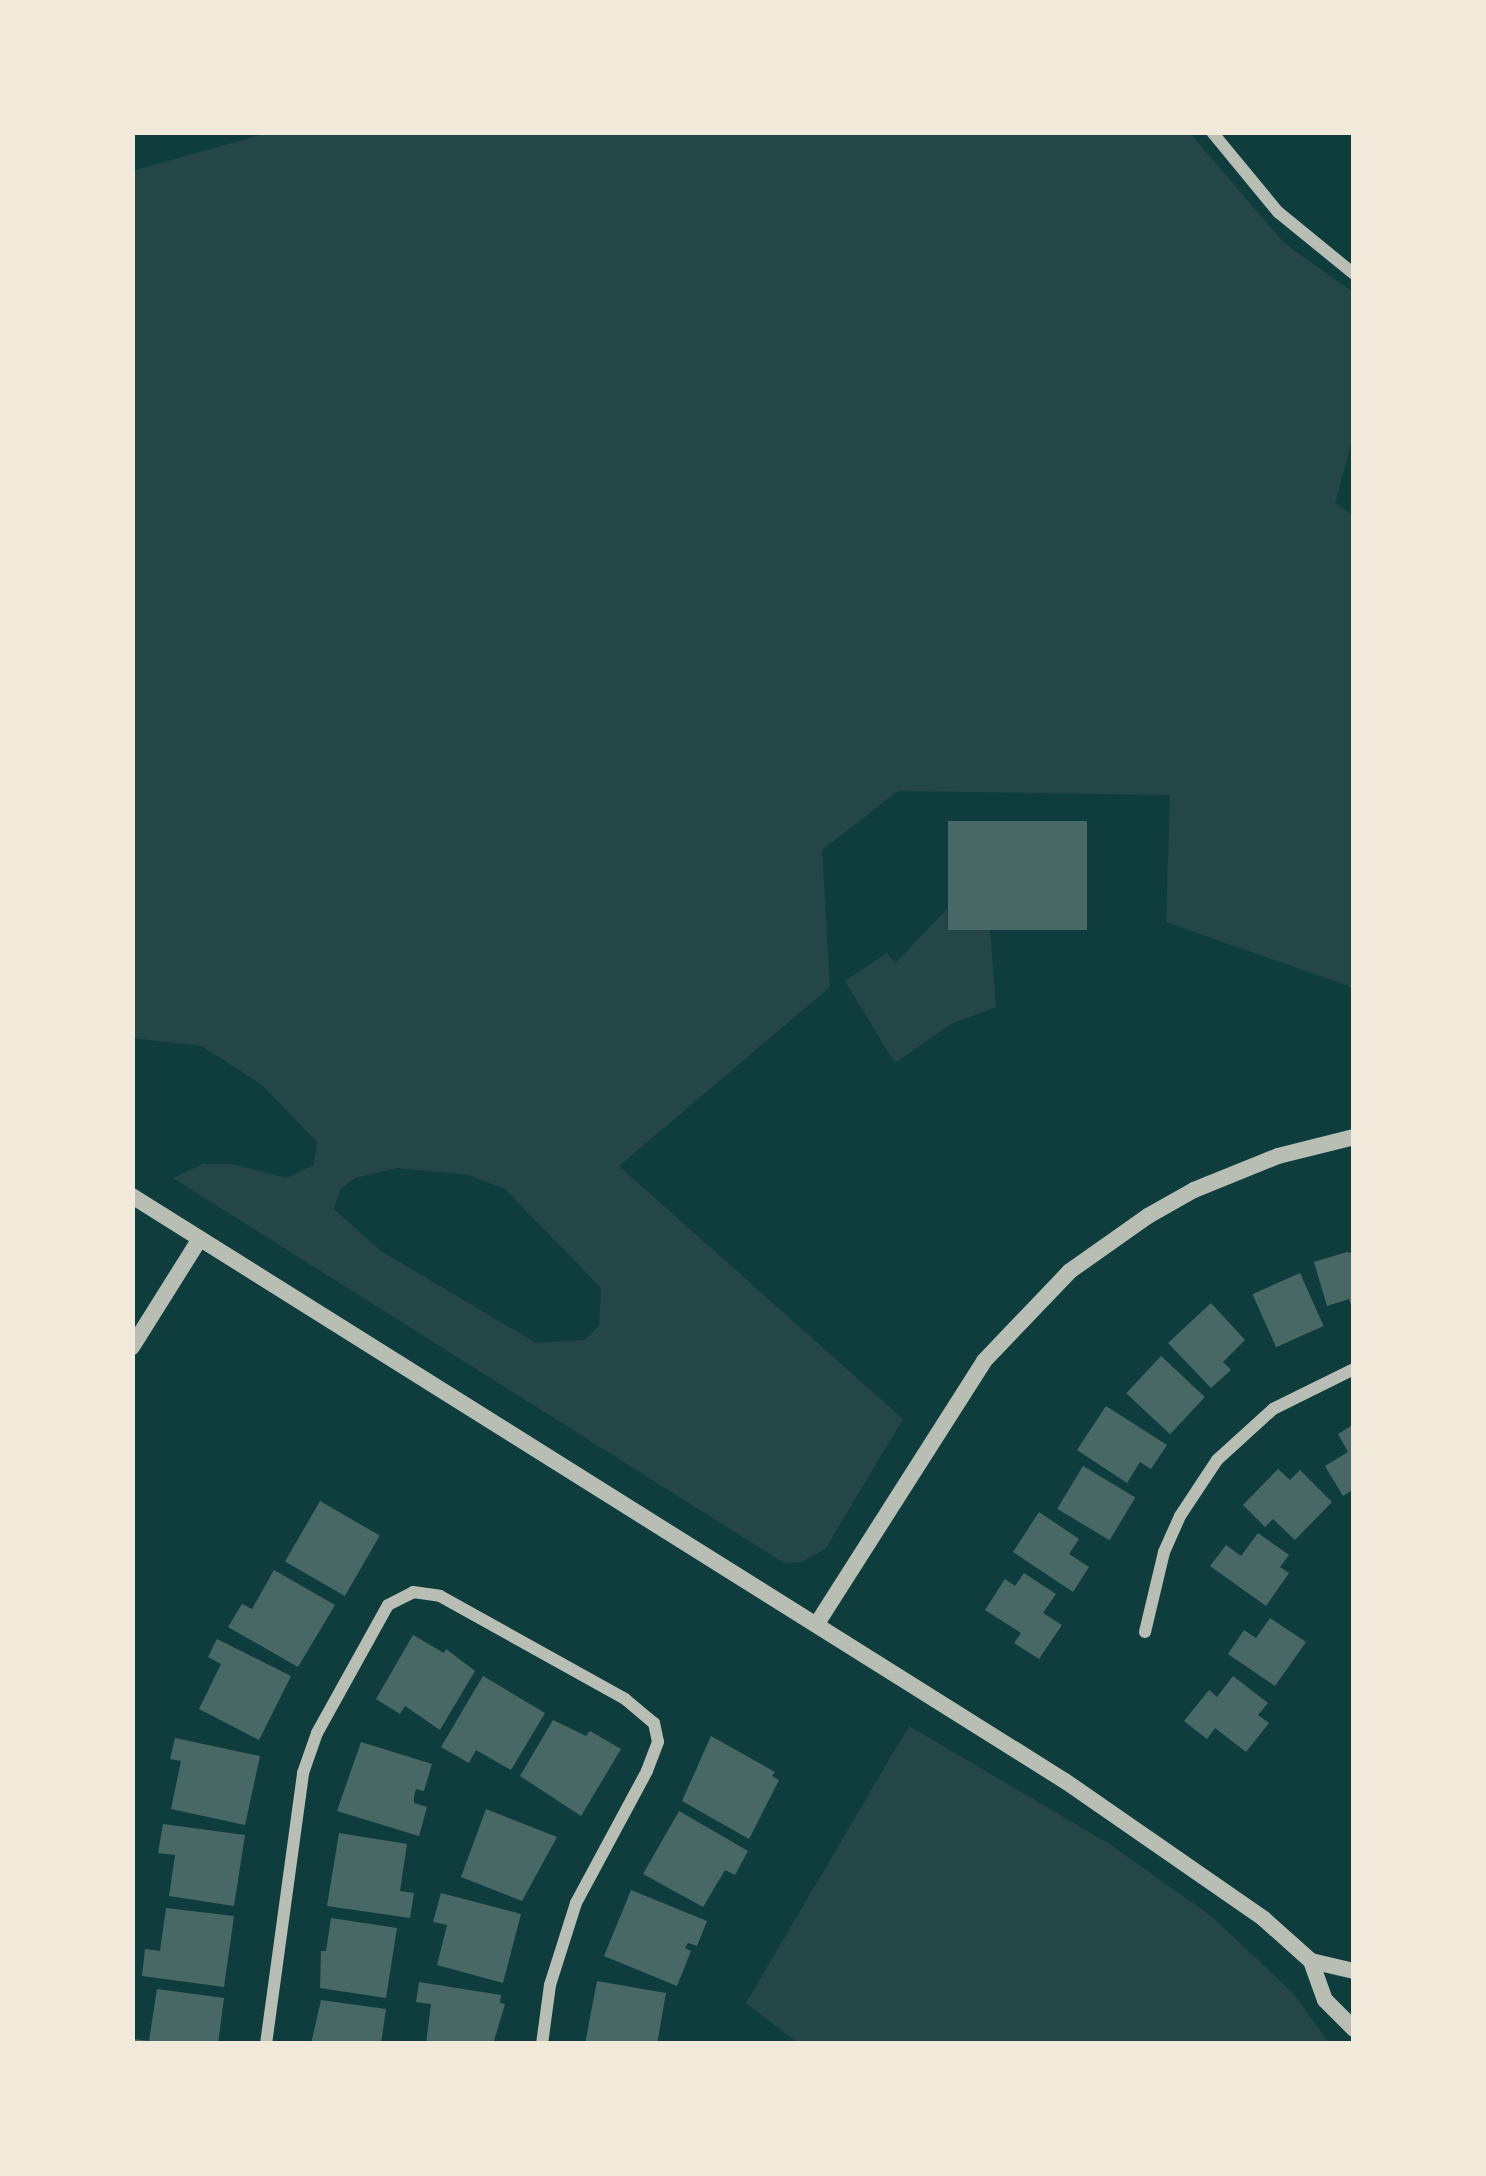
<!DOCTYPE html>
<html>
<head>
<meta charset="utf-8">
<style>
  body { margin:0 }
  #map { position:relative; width:1486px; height:2176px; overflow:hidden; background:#0f3d3e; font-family:"Public Sans",sans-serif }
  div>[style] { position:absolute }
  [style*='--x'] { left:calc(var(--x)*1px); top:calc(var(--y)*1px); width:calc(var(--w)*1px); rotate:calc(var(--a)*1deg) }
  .green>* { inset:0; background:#244646 }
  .building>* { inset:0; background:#486865; transform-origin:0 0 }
  .minor>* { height:12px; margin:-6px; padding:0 6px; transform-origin:6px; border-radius:6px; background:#b8beb3 }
  .tertiary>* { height:16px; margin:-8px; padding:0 8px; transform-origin:8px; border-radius:8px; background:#b8beb3 }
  span { translate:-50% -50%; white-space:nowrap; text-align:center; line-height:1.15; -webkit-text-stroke:10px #f1e9da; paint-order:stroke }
  .frame { position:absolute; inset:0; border:135px solid #f1e9da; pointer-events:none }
</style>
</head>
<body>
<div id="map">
  <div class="green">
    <i style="clip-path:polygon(evenodd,271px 132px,1189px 132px,1284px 243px,1354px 293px,1354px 434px,1335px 503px,1354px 516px,1354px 988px,1166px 922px,1170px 795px,898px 791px,822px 850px,830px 987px,619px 1166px,903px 1419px,826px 1548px,802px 1562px,784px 1563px,173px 1178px,203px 1164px,231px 1164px,286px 1178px,314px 1165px,317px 1142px,262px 1085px,202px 1046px,132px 1038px,132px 171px,271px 132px,397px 1168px,469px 1175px,505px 1189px,601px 1288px,599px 1326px,584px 1340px,536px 1343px,381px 1251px,334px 1209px,340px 1189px,355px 1178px,397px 1168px)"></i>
    <i style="clip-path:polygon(947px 909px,948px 930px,990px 930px,996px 1007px,951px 1024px,895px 1063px,845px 981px,887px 953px,895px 963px)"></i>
    <i style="clip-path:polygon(909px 1726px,1111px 1845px,1211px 1916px,1293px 1993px,1330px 2044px,799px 2044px,746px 2003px)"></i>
  </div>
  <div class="building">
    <i style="left:948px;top:821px;width:139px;height:109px"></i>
    <i style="clip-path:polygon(1347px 1252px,1354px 1254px,1353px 1312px,1349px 1299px,1327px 1306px,1314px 1262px)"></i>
    <i style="left:1300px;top:1273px;width:58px;height:52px;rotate:66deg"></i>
    <i style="clip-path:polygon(1211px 1303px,1245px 1340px,1223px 1362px,1231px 1370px,1211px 1388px,1168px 1343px)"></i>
    <i style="left:1161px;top:1356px;width:60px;height:51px;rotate:43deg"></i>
    <i style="clip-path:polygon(1106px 1406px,1167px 1445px,1151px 1469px,1140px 1462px,1127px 1483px,1077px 1450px)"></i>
    <i style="clip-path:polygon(1354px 1424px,1354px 1489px,1343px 1496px,1325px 1466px,1348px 1452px,1338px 1434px)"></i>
    <i style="left:1083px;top:1466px;width:61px;height:50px;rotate:31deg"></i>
    <i style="clip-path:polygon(1278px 1469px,1290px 1480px,1300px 1470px,1332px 1502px,1295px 1540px,1273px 1519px,1265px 1527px,1243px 1505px)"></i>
    <i style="left:320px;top:1501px;width:69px;height:70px;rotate:30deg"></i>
    <i style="clip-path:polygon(1039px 1512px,1079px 1539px,1069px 1554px,1089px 1567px,1073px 1592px,1013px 1552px)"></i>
    <i style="clip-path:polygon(1258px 1533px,1289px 1555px,1280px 1567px,1289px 1573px,1266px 1606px,1210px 1566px,1226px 1545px,1241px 1556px)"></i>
    <i style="clip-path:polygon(274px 1570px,335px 1605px,298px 1667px,228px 1627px,242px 1604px,252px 1609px)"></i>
    <i style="clip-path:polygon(1024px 1573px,1056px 1594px,1043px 1613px,1062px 1625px,1039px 1659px,1014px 1643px,1021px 1633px,985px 1610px,1005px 1579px,1015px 1586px)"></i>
    <i style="clip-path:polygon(1270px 1618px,1306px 1642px,1275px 1686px,1228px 1654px,1244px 1630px,1256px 1638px)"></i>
    <i style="clip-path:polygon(413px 1635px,444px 1653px,446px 1649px,475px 1671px,440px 1730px,405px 1706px,400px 1714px,376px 1699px)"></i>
    <i style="clip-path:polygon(217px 1639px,291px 1676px,259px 1740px,199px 1709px,221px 1664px,208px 1657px)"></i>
    <i style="clip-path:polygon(483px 1676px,545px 1713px,511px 1770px,476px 1750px,469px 1763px,441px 1747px)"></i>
    <i style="clip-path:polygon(1233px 1676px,1268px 1703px,1258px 1715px,1269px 1723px,1246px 1752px,1215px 1728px,1207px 1739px,1184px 1721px,1209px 1690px,1217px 1697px)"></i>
    <i style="clip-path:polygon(553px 1720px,586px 1736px,590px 1731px,621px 1749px,581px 1816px,520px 1776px)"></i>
    <i style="clip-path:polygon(711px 1736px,775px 1772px,772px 1776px,779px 1780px,749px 1839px,682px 1801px)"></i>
    <i style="clip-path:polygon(175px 1738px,260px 1756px,245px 1825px,171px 1809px,181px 1761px,170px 1759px)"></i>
    <i style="clip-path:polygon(361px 1742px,432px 1764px,424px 1791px,416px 1789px,414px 1796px,414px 1803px,427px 1807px,419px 1836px,337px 1811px)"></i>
    <i style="clip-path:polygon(486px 1809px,557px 1837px,522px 1901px,461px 1877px)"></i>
    <i style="clip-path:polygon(679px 1811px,748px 1851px,735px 1875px,725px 1870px,703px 1907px,643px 1874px)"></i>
    <i style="clip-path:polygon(163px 1824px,245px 1835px,234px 1906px,169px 1896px,175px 1855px,158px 1853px)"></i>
    <i style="clip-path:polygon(339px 1833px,407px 1844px,400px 1891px,414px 1893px,410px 1918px,327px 1906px)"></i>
    <i style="clip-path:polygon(631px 1890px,707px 1921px,697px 1946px,688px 1943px,685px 1948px,691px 1951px,677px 1986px,604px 1956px)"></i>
    <i style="clip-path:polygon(441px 1893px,521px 1914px,503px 1983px,437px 1965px,447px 1925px,433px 1922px)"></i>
    <i style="clip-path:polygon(166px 1908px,234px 1916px,224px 1987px,142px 1976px,145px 1949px,160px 1951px)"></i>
    <i style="clip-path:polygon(331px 1918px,397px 1928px,386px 1998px,320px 1988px,321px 1951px,326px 1951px)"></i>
    <i style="clip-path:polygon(597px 1981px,666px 1993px,657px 2044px,585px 2044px)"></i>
    <i style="clip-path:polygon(419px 1982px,501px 1995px,500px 2003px,505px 2004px,493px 2044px,426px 2044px,431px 2004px,416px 2002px)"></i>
    <i style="clip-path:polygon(157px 1989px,224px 1998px,218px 2044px,134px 2044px,134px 2039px,149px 2041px)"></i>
    <i style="clip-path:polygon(321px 2000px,386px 2009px,381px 2044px,311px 2044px)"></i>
  </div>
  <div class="minor">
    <i style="--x:1212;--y:132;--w:104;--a:50.5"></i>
    <i style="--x:1278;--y:212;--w:98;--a:39.2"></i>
    <i style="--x:1145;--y:1632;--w:82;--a:-76.6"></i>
    <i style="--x:1164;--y:1552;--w:39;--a:-66"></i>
    <i style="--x:1180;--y:1516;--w:67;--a:-56.5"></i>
    <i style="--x:1217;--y:1460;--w:76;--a:-42.3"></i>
    <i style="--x:1273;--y:1409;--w:90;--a:-26.3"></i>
    <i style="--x:266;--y:2044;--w:274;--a:-82.2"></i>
    <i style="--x:303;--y:1773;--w:42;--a:-70.7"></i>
    <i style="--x:317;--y:1733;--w:146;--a:-61"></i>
    <i style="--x:388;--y:1605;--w:28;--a:-27"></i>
    <i style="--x:413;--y:1592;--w:27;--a:8"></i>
    <i style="--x:440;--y:1596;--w:212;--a:29.1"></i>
    <i style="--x:625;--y:1699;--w:38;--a:40"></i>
    <i style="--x:654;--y:1723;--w:19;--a:78"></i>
    <i style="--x:658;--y:1742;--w:31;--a:111"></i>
    <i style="--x:647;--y:1771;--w:150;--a:118.3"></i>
    <i style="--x:576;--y:1903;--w:86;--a:107.6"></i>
    <i style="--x:550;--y:1985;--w:60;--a:97.7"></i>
  </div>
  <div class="tertiary">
    <i style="--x:132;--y:1196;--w:1101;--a:32.09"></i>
    <i style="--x:1065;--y:1781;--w:242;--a:34.7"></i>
    <i style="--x:1264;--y:1919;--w:63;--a:41.8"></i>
    <i style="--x:1311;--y:1961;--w:44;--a:13.1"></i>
    <i style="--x:132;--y:1347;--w:126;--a:-57.9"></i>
    <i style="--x:818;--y:1622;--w:309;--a:-57.5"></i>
    <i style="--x:984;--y:1361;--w:124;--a:-46.3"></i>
    <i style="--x:1070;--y:1271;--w:95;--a:-35.2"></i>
    <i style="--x:1148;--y:1216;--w:53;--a:-29.5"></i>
    <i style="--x:1194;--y:1190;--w:91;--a:-22"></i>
    <i style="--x:1278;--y:1156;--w:78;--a:-14"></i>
    <i style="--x:1311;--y:1961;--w:41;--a:70.3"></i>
    <i style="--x:1325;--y:2000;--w:41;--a:45"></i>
  </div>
  <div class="frame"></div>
</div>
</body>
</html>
